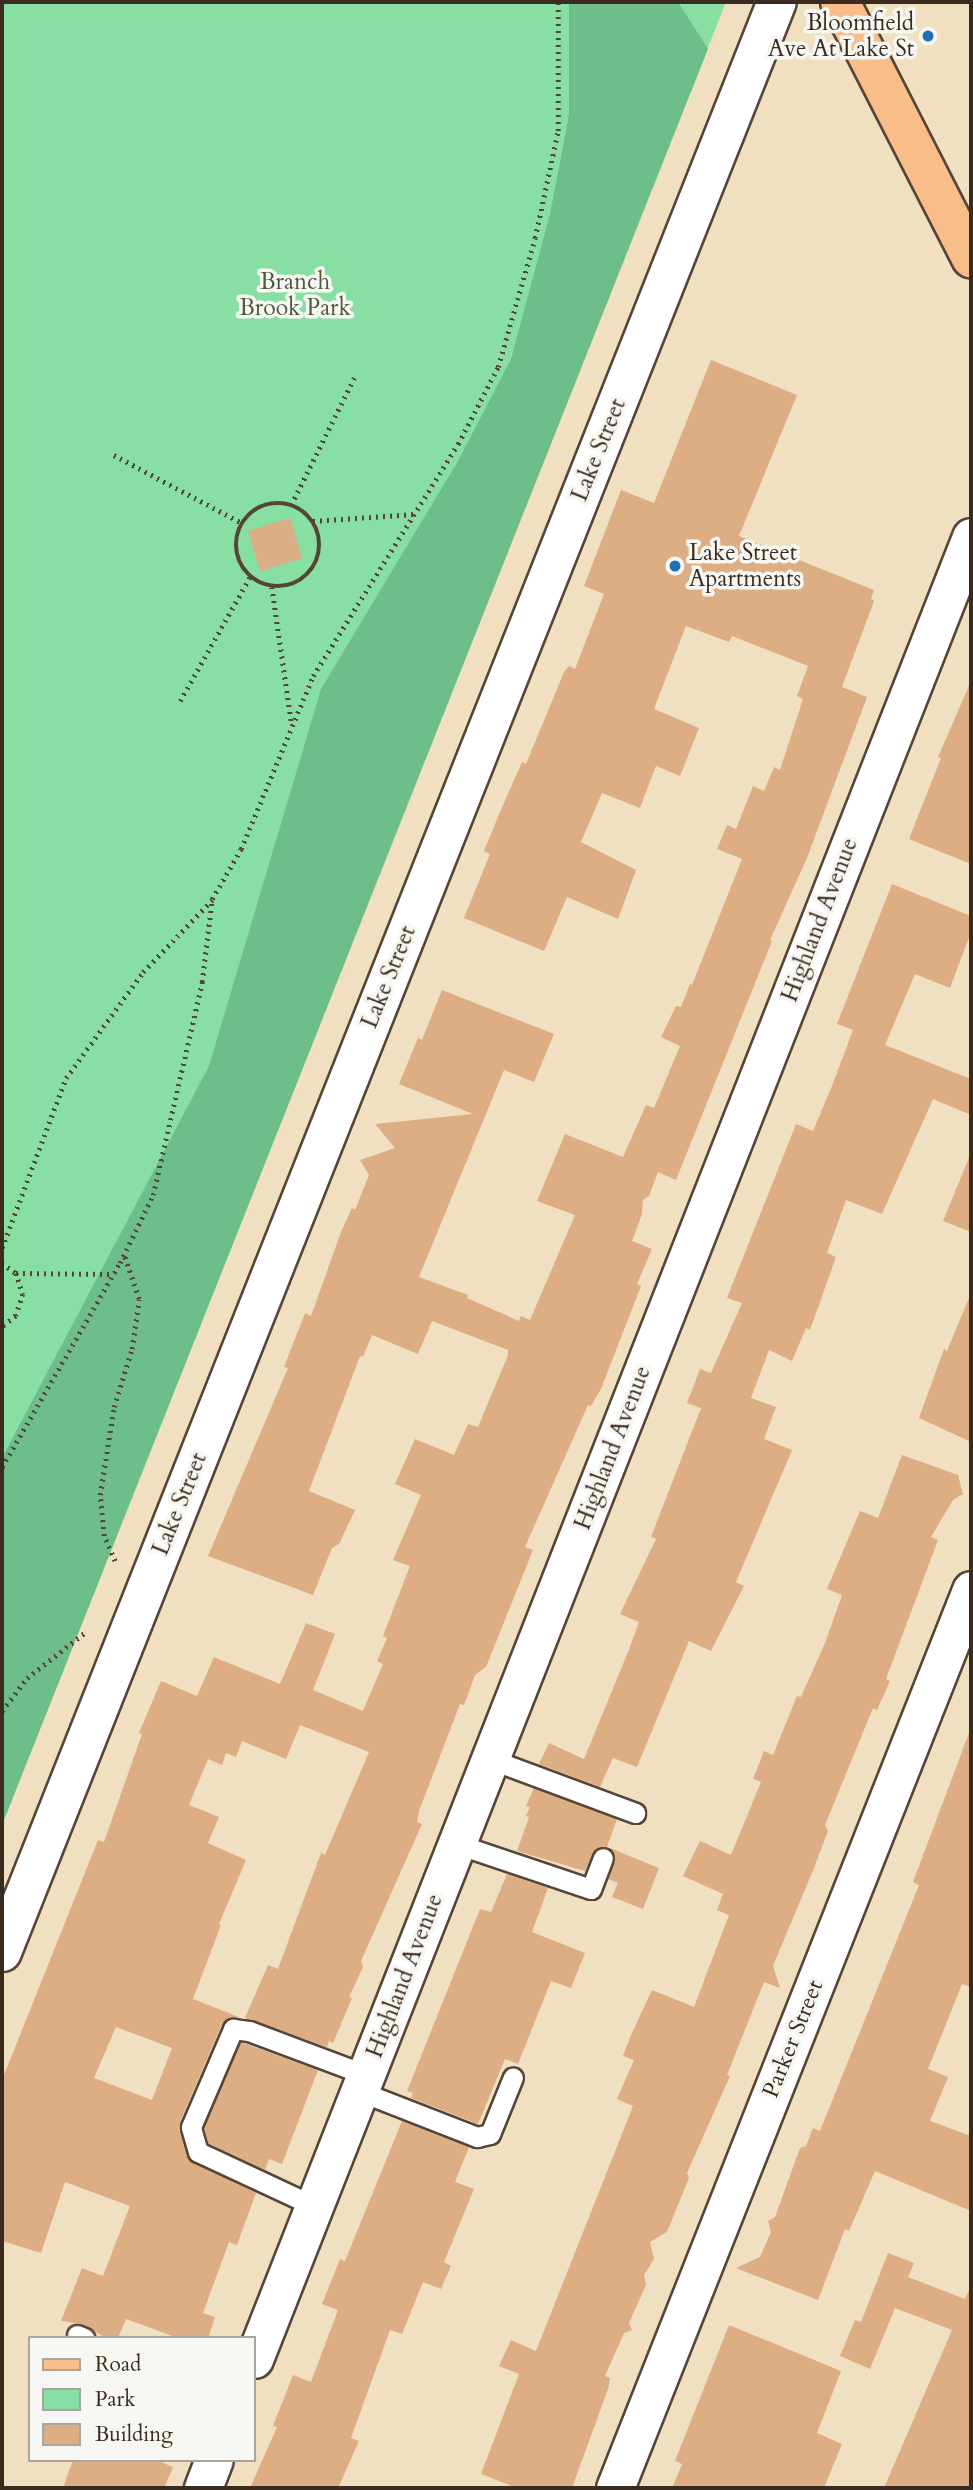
<!DOCTYPE html>
<html>
<head>
<meta charset="utf-8">
<style>
  body { margin:0 }
  #map { position:relative; width:973px; height:2490px; overflow:hidden; background:#f1dfc2; font-family:Cardo,serif }
  div>[style] { position:absolute }
  [style*='--x'] { left:calc(var(--x)*1px); top:calc(var(--y)*1px); width:calc(var(--w)*1px); rotate:calc(var(--a)*1deg) }
  .green>* { inset:0; background:#88dfa3 }
  .forest>* { inset:0; background:#6ebe89 }
  .building>* { inset:0; background:#ddad84; transform-origin:0 0 }
  .path>* { height:4.5px; margin-top:-2.25px; transform-origin:0; background:repeating-linear-gradient(90deg,#564537 0 2px,transparent 0 7px) }
  .path>.ring { margin:-2.25px; padding:0; box-sizing:content-box; background:none; border:4.5px solid #564537; border-radius:50% }
  .roads { filter:drop-shadow(2px 0 #564537) drop-shadow(-2px 0 #564537) drop-shadow(0 2px #564537) drop-shadow(0 -2px #564537) }
  .service>* { height:19px; margin:-9.5px; padding:0 9.5px; transform-origin:9.5px; border-radius:9.5px; background:#fff }
  .minor>* { height:37px; margin:-18.5px; padding:0 18.5px; transform-origin:18.5px; border-radius:18.5px; background:#fff }
  .tertiary>* { height:38px; margin:-19px; padding:0 19px; transform-origin:19px; border-radius:19px; background:#fff }
  .primary>* { height:38px; margin:-19px; padding:0 19px; transform-origin:19px; border-radius:19px; background:#f8bd89 }
  .dots>* { width:19px; height:19px; translate:-50% -50%; box-sizing:border-box; border:4px solid #f6f6f2; border-radius:50% }
  span { translate:-50% -50%; white-space:nowrap; text-align:center; line-height:1.15; -webkit-text-stroke:7px #f6f6f2; paint-order:stroke }
  .poi-label { font-size:23px; color:#3b2a1e }
  .right { translate:-100% -50%; text-align:right }
  .left { translate:0 -50%; text-align:left }
  .park-label { font-size:23px; color:#4e573f }
  .street-label { font-size:23px; color:#3b2a1e }
  .frame { position:absolute; inset:0; border:4px solid #3b2a1e; pointer-events:none }
  .legend { position:absolute; left:28px; top:2336px; width:228px; height:126px; box-sizing:border-box; background:#f6f6f2; border:2px solid #aba49d; margin:0; padding:9px 12px; list-style:none; font-size:21px; color:#3b2a1e }
  .legend li { display:flex; align-items:center; gap:14px; height:35px }
  .legend b { width:35px; border:2px solid #aba49d }
</style>
</head>
<body>
<div id="map">
  <div class="green">
    <i style="clip-path:polygon(2px 2px,726px 2px,2px 1825px)"></i>
  </div>
  <div class="forest">
    <i style="clip-path:polygon(569px 2px,678px 2px,708px 49px,2px 1825px,2px 1458px,209px 1066px,321px 689px,458px 461px,511px 359px,550px 214px,569px 115px)"></i>
  </div>
  <div class="building">
    <i style="clip-path:polygon(evenodd,711px 360px,797px 395px,739px 536px,874px 590px,871px 599px,874px 601px,842px 687px,867px 697px,807px 858px,770px 940px,772px 941px,676px 1180px,658px 1172px,649px 1196px,643px 1200px,642px 1214px,632px 1241px,652px 1249px,637px 1284px,641px 1286px,601px 1389px,591px 1406px,588px 1405px,525px 1547px,533px 1550px,486px 1667px,475px 1675px,464px 1705px,460px 1704px,419px 1811px,417px 1822px,422px 1824px,361px 1961px,363px 1967px,349px 1997px,352px 1998px,333px 2043px,329px 2041px,327px 2047px,245px 2018px,268px 1965px,278px 1969px,321px 1853px,325px 1855px,369px 1752px,300px 1725px,286px 1759px,242px 1741px,236px 1757px,226px 1753px,222px 1765px,208px 1759px,189px 1805px,219px 1817px,208px 1843px,246px 1860px,219px 1924px,221px 1925px,193px 1999px,239px 2017px,228px 2018px,222px 2024px,180px 2122px,179px 2130px,189px 2160px,256px 2193px,237px 2245px,229px 2242px,203px 2313px,215px 2317px,208px 2338px,178px 2338px,126px 2319px,118px 2338px,106px 2338px,82px 2324px,61px 2321px,82px 2268px,103px 2276px,130px 2206px,65px 2182px,41px 2253px,2px 2241px,2px 2080px,98px 1840px,104px 1842px,142px 1734px,139px 1733px,161px 1681px,197px 1696px,214px 1657px,280px 1684px,306px 1623px,335px 1634px,313px 1690px,363px 1711px,383px 1664px,377px 1661px,387px 1638px,383px 1636px,410px 1566px,393px 1560px,421px 1495px,395px 1484px,415px 1439px,454px 1455px,468px 1424px,478px 1427px,508px 1355px,508px 1350px,432px 1321px,418px 1354px,372px 1335px,363px 1357px,360px 1356px,309px 1491px,355px 1510px,339px 1544px,332px 1548px,313px 1595px,208px 1556px,288px 1368px,284px 1367px,305px 1313px,311px 1316px,341px 1232px,352px 1208px,355px 1210px,369px 1175px,360px 1160px,395px 1148px,375px 1124px,473px 1114px,399px 1084px,418px 1038px,422px 1040px,442px 990px,554px 1034px,534px 1082px,504px 1070px,419px 1277px,468px 1295px,467px 1298px,519px 1321px,521px 1316px,530px 1320px,575px 1215px,537px 1201px,565px 1134px,623px 1157px,646px 1105px,654px 1108px,680px 1046px,661px 1037px,676px 1006px,681px 1007px,690px 984px,692px 985px,742px 859px,717px 849px,727px 825px,736px 829px,753px 786px,764px 791px,774px 767px,780px 770px,803px 699px,797px 696px,808px 666px,732px 636px,729px 642px,686px 626px,654px 709px,699px 728px,680px 776px,656px 766px,640px 808px,602px 793px,581px 842px,636px 870px,618px 919px,567px 897px,544px 951px,464px 918px,490px 854px,484px 851px,500px 812px,522px 762px,526px 764px,564px 672px,569px 666px,575px 669px,604px 594px,584px 586px,621px 490px,654px 503px,711px 360px,116px 2027px,172px 2048px,152px 2100px,94px 2078px,116px 2027px)"></i>
    <i style="left:290px;top:518px;width:42px;height:44px;rotate:73deg"></i>
    <i style="clip-path:polygon(971px 681px,971px 864px,909px 839px,941px 758px,938px 757px)"></i>
    <i style="clip-path:polygon(892px 884px,971px 916px,971px 932px,950px 988px,915px 974px,885px 1045px,971px 1079px,971px 1115px,933px 1099px,882px 1214px,846px 1200px,827px 1253px,836px 1257px,810px 1330px,806px 1328px,792px 1361px,769px 1350px,751px 1398px,776px 1407px,764px 1439px,792px 1450px,736px 1582px,744px 1586px,711px 1651px,689px 1641px,637px 1767px,613px 1758px,600px 1787px,539px 1764px,549px 1743px,584px 1759px,628px 1652px,639px 1622px,620px 1614px,656px 1539px,651px 1537px,701px 1408px,687px 1403px,700px 1369px,711px 1373px,742px 1303px,727px 1298px,796px 1124px,813px 1131px,832px 1086px,853px 1030px,837px 1024px)"></i>
    <i style="clip-path:polygon(971px 1153px,971px 1232px,943px 1221px)"></i>
    <i style="clip-path:polygon(971px 1293px,971px 1442px,919px 1418px,944px 1349px,947px 1351px)"></i>
    <i style="clip-path:polygon(902px 1455px,958px 1475px,963px 1494px,953px 1500px,931px 1537px,938px 1540px,886px 1679px,890px 1681px,877px 1710px,873px 1708px,825px 1825px,828px 1831px,814px 1868px,773px 1966px,780px 1988px,764px 1982px,727px 2075px,730px 2076px,687px 2173px,689px 2178px,667px 2232px,650px 2242px,654px 2259px,644px 2275px,646px 2285px,629px 2323px,632px 2330px,624px 2333px,605px 2376px,610px 2378px,609px 2386px,572px 2488px,517px 2488px,481px 2474px,519px 2374px,499px 2366px,511px 2340px,536px 2351px,633px 2106px,617px 2099px,634px 2060px,623px 2056px,631px 2035px,652px 1990px,694px 2007px,729px 1915px,717px 1910px,723px 1894px,683px 1876px,700px 1841px,731px 1855px,761px 1782px,753px 1779px,764px 1751px,773px 1755px,797px 1696px,801px 1697px,825px 1643px,842px 1595px,827px 1589px,860px 1511px,878px 1518px)"></i>
    <i style="clip-path:polygon(969px 1733px,971px 1987px,962px 1984px,928px 2069px,948px 2077px,930px 2121px,971px 2136px,971px 2211px,875px 2171px,849px 2231px,845px 2229px,818px 2300px,736px 2268px,760px 2257px,771px 2232px,768px 2221px,775px 2217px,800px 2148px,806px 2146px,813px 2128px,820px 2131px,919px 1885px,913px 1882px)"></i>
    <i style="clip-path:polygon(534px 1788px,617px 1819px,607px 1847px,595px 1849px,585px 1871px,517px 1851px,529px 1817px,526px 1816px,530px 1807px,526px 1806px)"></i>
    <i style="clip-path:polygon(610px 1848px,659px 1868px,643px 1909px,612px 1897px,618px 1883px,608px 1879px,615px 1857px)"></i>
    <i style="clip-path:polygon(507px 1874px,548px 1888px,532px 1932px,585px 1953px,571px 1988px,551px 1981px,518px 2064px,505px 2059px,478px 2124px,411px 2098px,413px 2093px,407px 2091px,480px 1909px,491px 1912px)"></i>
    <i style="clip-path:polygon(241px 2042px,318px 2070px,282px 2164px,269px 2159px,265px 2170px,208px 2143px,204px 2128px)"></i>
    <i style="clip-path:polygon(402px 2121px,469px 2147px,455px 2182px,474px 2189px,444px 2262px,451px 2266px,441px 2289px,423px 2282px,402px 2334px,390px 2330px,351px 2438px,359px 2441px,338px 2488px,250px 2488px,277px 2427px,273px 2426px,293px 2375px,311px 2382px,338px 2310px,322px 2304px,340px 2259px,345px 2261px)"></i>
    <i style="clip-path:polygon(888px 2253px,914px 2263px,908px 2277px,965px 2299px,971px 2285px,971px 2488px,884px 2488px,952px 2330px,895px 2308px,870px 2369px,840px 2356px,855px 2320px,861px 2322px)"></i>
    <i style="clip-path:polygon(729px 2325px,841px 2371px,817px 2433px,842px 2444px,824px 2488px,672px 2488px,682px 2464px,675px 2461px)"></i>
    <i style="clip-path:polygon(73px 2460px,156px 2460px,173px 2467px,164px 2488px,63px 2488px)"></i>
  </div>
  <div class="path">
    <i style="--x:114;--y:455;--w:145;--a:28"></i>
    <i class="ring" style="left:236px;top:503px;width:79.5px;height:79.5px"></i>
    <i style="--x:291;--y:505;--w:146;--a:-63.6"></i>
    <i style="--x:313;--y:521;--w:102;--a:-3.9"></i>
    <i style="--x:272;--y:587;--w:139;--a:81.8"></i>
    <i style="--x:180;--y:701;--w:142;--a:-60.6"></i>
    <i style="--x:2;--y:1248;--w:182;--a:-69.4"></i>
    <i style="--x:66;--y:1078;--w:131;--a:-54"></i>
    <i style="--x:143;--y:972;--w:100;--a:-46.2"></i>
    <i style="--x:2;--y:1263;--w:17;--a:36"></i>
    <i style="--x:16;--y:1273;--w:22;--a:72"></i>
    <i style="--x:23;--y:1294;--w:23;--a:108"></i>
    <i style="--x:16;--y:1316;--w:18;--a:142"></i>
    <i style="--x:16;--y:1273;--w:97;--a:0.6"></i>
    <i style="--x:2;--y:1467;--w:236;--a:-60"></i>
    <i style="--x:120;--y:1263;--w:76;--a:-64.1"></i>
    <i style="--x:153;--y:1195;--w:219;--a:-77"></i>
    <i style="--x:202;--y:982;--w:84;--a:-83.1"></i>
    <i style="--x:212;--y:899;--w:58;--a:-59.9"></i>
    <i style="--x:241;--y:849;--w:187;--a:-67.4"></i>
    <i style="--x:313;--y:676;--w:274;--a:-58"></i>
    <i style="--x:458;--y:444;--w:87;--a:-62.5"></i>
    <i style="--x:498;--y:367;--w:134;--a:-74"></i>
    <i style="--x:535;--y:238;--w:109;--a:-77.9"></i>
    <i style="--x:558;--y:131;--w:129;--a:-90"></i>
    <i style="--x:115;--y:1561;--w:27;--a:-114"></i>
    <i style="--x:104;--y:1536;--w:41;--a:-95.6"></i>
    <i style="--x:100;--y:1495;--w:89;--a:-81"></i>
    <i style="--x:114;--y:1407;--w:61;--a:-72.8"></i>
    <i style="--x:132;--y:1349;--w:50;--a:-82"></i>
    <i style="--x:139;--y:1299;--w:46;--a:-108.8"></i>
    <i style="--x:2;--y:1711;--w:41;--a:-52.9"></i>
    <i style="--x:27;--y:1678;--w:76;--a:-38.1"></i>
  </div>
  <div class="roads">
    <div class="service">
      <i style="--x:490;--y:1759;--w:155;--a:20.4"></i>
      <i style="--x:457;--y:1844;--w:141;--a:18.6"></i>
      <i style="--x:591;--y:1889;--w:33;--a:-69"></i>
      <i style="--x:359;--y:2091;--w:127;--a:21.3"></i>
      <i style="--x:477;--y:2137;--w:13;--a:-13"></i>
      <i style="--x:490;--y:2134;--w:61;--a:-68"></i>
      <i style="--x:314;--y:2206;--w:128;--a:-155"></i>
      <i style="--x:198;--y:2152;--w:26;--a:-106"></i>
      <i style="--x:191;--y:2127;--w:107;--a:-66.8"></i>
      <i style="--x:233;--y:2029;--w:16;--a:7"></i>
      <i style="--x:249;--y:2031;--w:125;--a:20.6"></i>
      <i style="--x:77;--y:2335;--w:8;--a:23"></i>
    </div>
    <div class="minor">
      <i style="--x:254;--y:2359;--w:1958;--a:-68.52"></i>
      <i style="--x:203;--y:2488;--w:30;--a:-69"></i>
      <i style="--x:615;--y:2488;--w:966;--a:-68.37"></i>
    </div>
    <div class="tertiary">
      <i style="--x:2;--y:1952;--w:2098;--a:-68.33"></i>
    </div>
    <div class="primary">
      <i style="--x:840;--y:2;--w:288;--a:62.9"></i>
    </div>
  </div>
  <div class="dots">
    <i style="left:928px;top:36px;background:#1f6fb2"></i>
    <i style="left:675px;top:566px;background:#1f6fb2"></i>
  </div>
  <div class="poi-label">
    <span class="right" style="left:914px;top:36px">Bloomfield<br>Ave At Lake St</span>
    <span class="left" style="left:689px;top:566px">Lake Street<br>Apartments</span>
  </div>
  <div class="park-label">
    <span style="left:295px;top:295px">Branch<br>Brook Park</span>
  </div>
  <div class="street-label">
    <span style="left:599px;top:450px;rotate:-68deg">Lake Street</span>
    <span style="left:820px;top:920px;rotate:-69deg">Highland Avenue</span>
    <span style="left:389px;top:977px;rotate:-68deg">Lake Street</span>
    <span style="left:613px;top:1448px;rotate:-69deg">Highland Avenue</span>
    <span style="left:180px;top:1504px;rotate:-68deg">Lake Street</span>
    <span style="left:405px;top:1976px;rotate:-69deg">Highland Avenue</span>
    <span style="left:793px;top:2039px;rotate:-68deg">Parker Street</span>
  </div>
  <div class="frame"></div>
  <ul class="legend">
  <li><b style="height:9px;background:#f8bd89"></b>Road</li>
  <li><b style="height:19px;background:#88dfa3"></b>Park</li>
  <li><b style="height:19px;background:#ddad84"></b>Building</li>
  </ul>
</div>
</body>
</html>
